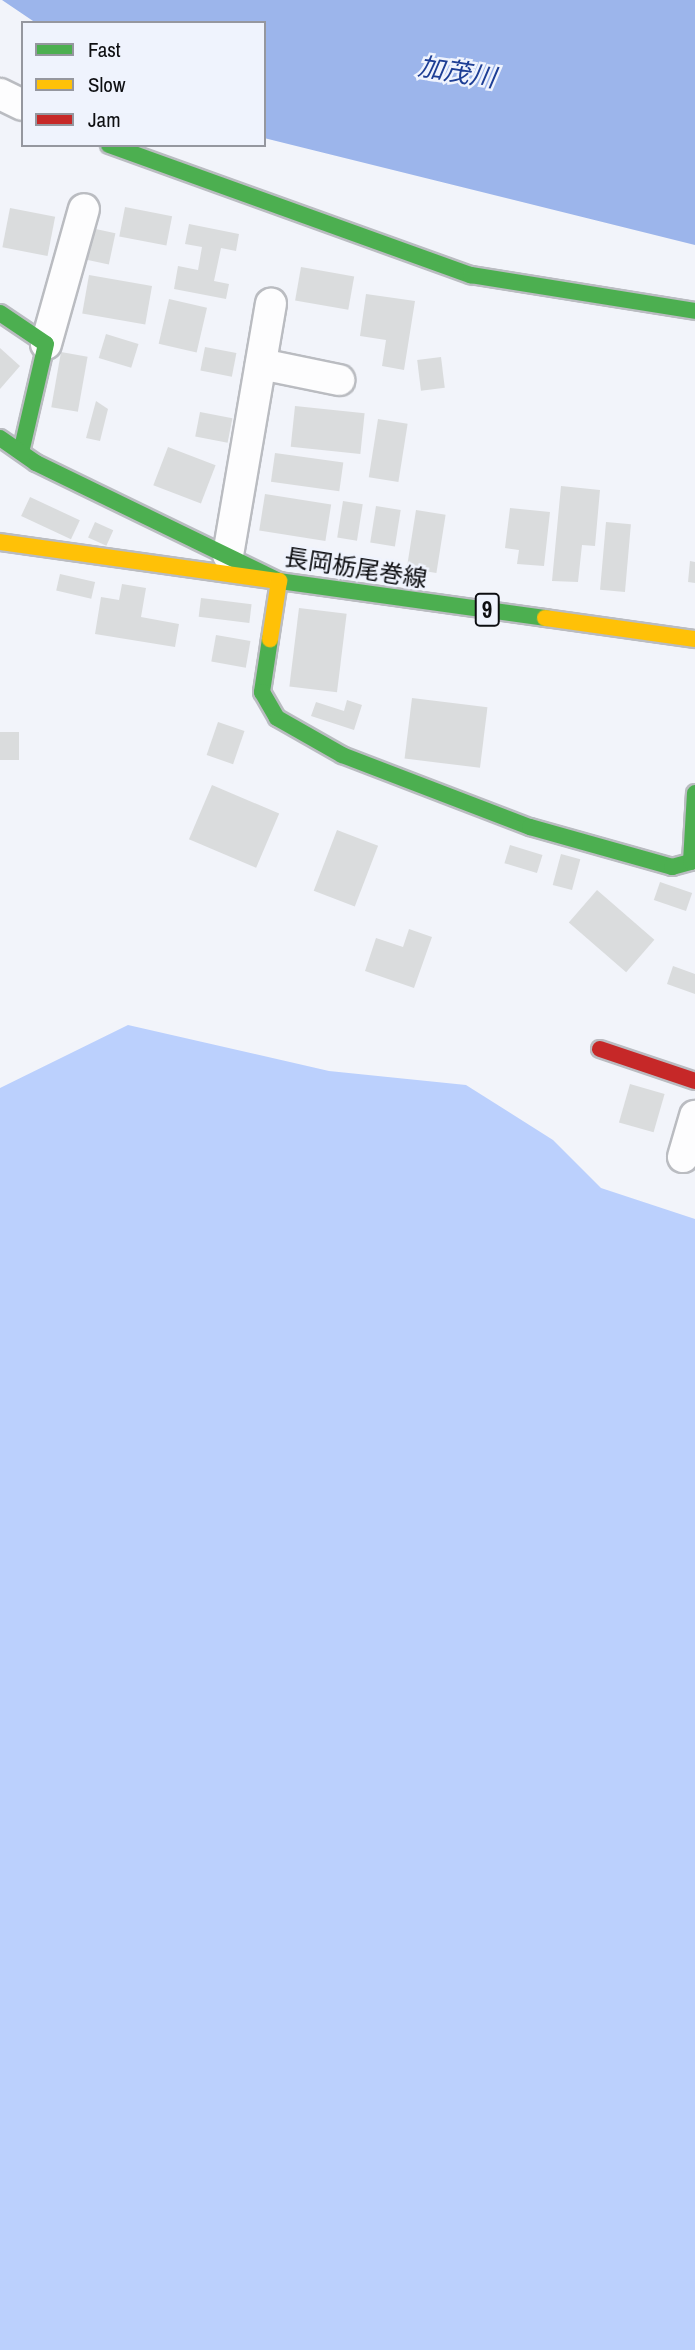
<!DOCTYPE html>
<html>
<head>
<meta charset="utf-8">
<style>
  body { margin:0 }
  #map { position:relative; width:695px; height:2350px; overflow:hidden; background:#f2f4fa; font-family:"Archivo Narrow","Noto Sans JP",sans-serif }
  div>[style] { position:absolute }
  [style*='--x'] { left:calc(var(--x)*1px); top:calc(var(--y)*1px); width:calc(var(--w)*1px); rotate:calc(var(--a)*1deg) }
  .forest>* { inset:0; background:#bbd0fd }
  .water>* { inset:0; background:#9cb5eb }
  .building>* { inset:0; background:#dadcdd; transform-origin:0 0 }
  .roads { filter:drop-shadow(2px 0 #babcc1) drop-shadow(-2px 0 #babcc1) drop-shadow(0 2px #babcc1) drop-shadow(0 -2px #babcc1) }
  .street>* { height:30px; margin:-15px; padding:0 15px; transform-origin:15px; border-radius:15px; background:#fdfdfe }
  .fast>* { height:16px; margin:-8px; padding:0 8px; transform-origin:8px; border-radius:8px; background:#4caf50 }
  .slow>* { height:16px; margin:-8px; padding:0 8px; transform-origin:8px; border-radius:8px; background:#ffc107 }
  .jam>* { height:16px; margin:-8px; padding:0 8px; transform-origin:8px; border-radius:8px; background:#c62828 }
  span { translate:-50% -50%; white-space:nowrap; text-align:center; line-height:1.15; -webkit-text-stroke:5px #eff3fd; paint-order:stroke }
  .shield-label span { padding:2px 5px; background:#eff3fd; border:2px solid; border-radius:5px; -webkit-text-stroke-width:0 }
  .shield-label { font-size:23px; color:#0d0e11; font-weight:700 }
  .street-label { font-size:24px; color:#0d0e11 }
  .water-label { font-size:26px; color:#1d3e95; font-style:italic }
  .legend { position:absolute; left:21px; top:21px; width:245px; height:126px; box-sizing:border-box; background:#eff3fd; border:2px solid #95979f; margin:0; padding:9px 12px; list-style:none; font-size:21px; color:#0d0e11 }
  .legend li { display:flex; align-items:center; gap:14px; height:35px }
  .legend b { width:35px; border:2px solid #95979f }
</style>
</head>
<body>
<div id="map">
  <div class="forest">
    <i style="clip-path:polygon(128px 1025px,329px 1071px,466px 1085px,553px 1140px,601px 1188px,695px 1219px,695px 2350px,0 2350px,0 1088px)"></i>
  </div>
  <div class="water">
    <i style="clip-path:polygon(2px 0,695px 0,695px 245px,264px 138px,264px 23px,36px 23px)"></i>
  </div>
  <div class="building">
    <i style="left:125px;top:207px;width:48px;height:30px;rotate:11deg"></i>
    <i style="left:10px;top:208px;width:46px;height:40px;rotate:11deg"></i>
    <i style="clip-path:polygon(189px 224px,239px 234px,236px 251px,221px 248px,214px 281px,229px 284px,226px 299px,174px 289px,178px 266px,198px 270px,202px 247px,185px 244px)"></i>
    <i style="left:91px;top:228px;width:25px;height:32px;rotate:12deg"></i>
    <i style="left:301px;top:267px;width:54px;height:34px;rotate:10deg"></i>
    <i style="left:89px;top:275px;width:64px;height:39px;rotate:10deg"></i>
    <i style="clip-path:polygon(366px 294px,415px 301px,404px 370px,382px 366px,386px 340px,360px 336px)"></i>
    <i style="left:169px;top:299px;width:39px;height:46px;rotate:13deg"></i>
    <i style="left:106px;top:334px;width:34px;height:25px;rotate:17deg"></i>
    <i style="left:205px;top:347px;width:32px;height:24px;rotate:11deg"></i>
    <i style="clip-path:polygon(0 348px,20px 366px,0 389px)"></i>
    <i style="left:61px;top:352px;width:27px;height:56px;rotate:10deg"></i>
    <i style="left:441px;top:357px;width:31px;height:24px;rotate:83deg"></i>
    <i style="clip-path:polygon(96px 401px,108px 409px,100px 441px,86px 438px)"></i>
    <i style="left:295px;top:406px;width:70px;height:41px;rotate:6deg"></i>
    <i style="left:200px;top:412px;width:33px;height:25px;rotate:11deg"></i>
    <i style="left:378px;top:419px;width:30px;height:59px;rotate:9deg"></i>
    <i style="left:168px;top:447px;width:51px;height:41px;rotate:21deg"></i>
    <i style="left:275px;top:453px;width:69px;height:29px;rotate:8deg"></i>
    <i style="clip-path:polygon(561px 486px,600px 490px,595px 546px,582px 545px,578px 582px,552px 581px)"></i>
    <i style="left:265px;top:494px;width:67px;height:37px;rotate:9deg"></i>
    <i style="left:30px;top:497px;width:55px;height:21px;rotate:25deg"></i>
    <i style="left:343px;top:501px;width:20px;height:37px;rotate:9deg"></i>
    <i style="left:376px;top:506px;width:25px;height:37px;rotate:9deg"></i>
    <i style="clip-path:polygon(510px 508px,550px 512px,544px 566px,517px 564px,519px 550px,505px 548px)"></i>
    <i style="left:416px;top:510px;width:30px;height:59px;rotate:9deg"></i>
    <i style="left:95px;top:522px;width:20px;height:17px;rotate:24deg"></i>
    <i style="left:606px;top:522px;width:25px;height:68px;rotate:5deg"></i>
    <i style="clip-path:polygon(690px 561px,695px 562px,695px 583px,688px 582px)"></i>
    <i style="left:60px;top:574px;width:36px;height:17px;rotate:13deg"></i>
    <i style="clip-path:polygon(122px 584px,146px 588px,141px 617px,179px 624px,175px 647px,95px 634px,101px 597px,119px 600px)"></i>
    <i style="left:201px;top:598px;width:51px;height:19px;rotate:7deg"></i>
    <i style="left:299px;top:608px;width:48px;height:79px;rotate:7deg"></i>
    <i style="left:216px;top:635px;width:35px;height:27px;rotate:10deg"></i>
    <i style="left:412px;top:698px;width:76px;height:61px;rotate:7deg"></i>
    <i style="clip-path:polygon(347px 700px,362px 705px,354px 730px,311px 716px,316px 702px,344px 711px)"></i>
    <i style="left:218px;top:722px;width:28px;height:35px;rotate:19deg"></i>
    <i style="left:0;top:732px;width:19px;height:28px"></i>
    <i style="left:212px;top:785px;width:73px;height:59px;rotate:23deg"></i>
    <i style="left:337px;top:830px;width:44px;height:65px;rotate:21deg"></i>
    <i style="left:510px;top:845px;width:34px;height:19px;rotate:17deg"></i>
    <i style="left:561px;top:854px;width:20px;height:32px;rotate:15deg"></i>
    <i style="left:660px;top:882px;width:34px;height:19px;rotate:19deg"></i>
    <i style="left:597px;top:890px;width:76px;height:43px;rotate:41deg"></i>
    <i style="clip-path:polygon(409px 929px,432px 937px,414px 988px,365px 971px,376px 938px,403px 947px)"></i>
    <i style="clip-path:polygon(673px 966px,695px 974px,695px 994px,667px 984px)"></i>
    <i style="left:630px;top:1084px;width:36px;height:40px;rotate:16deg"></i>
  </div>
  <div class="roads">
    <div class="street">
      <i style="--x:0;--y:94;--w:25;--a:26"></i>
      <i style="--x:46;--y:344;--w:140;--a:-74.3"></i>
      <i style="--x:261;--y:364;--w:80;--a:11.6"></i>
      <i style="--x:228;--y:555;--w:255;--a:-80.3"></i>
      <i style="--x:683;--y:1157;--w:43;--a:-73.7"></i>
    </div>
    <div class="fast">
      <i style="--x:109;--y:145;--w:385;--a:19.8"></i>
      <i style="--x:471;--y:275;--w:227;--a:9.1"></i>
      <i style="--x:0;--y:313;--w:55;--a:34"></i>
      <i style="--x:46;--y:344;--w:111;--a:103"></i>
      <i style="--x:0;--y:438;--w:44;--a:34.8"></i>
      <i style="--x:36;--y:463;--w:270;--a:25.9"></i>
      <i style="--x:279;--y:581;--w:269;--a:7.9"></i>
      <i style="--x:270;--y:639;--w:54;--a:98.6"></i>
      <i style="--x:262;--y:692;--w:30;--a:60"></i>
      <i style="--x:277;--y:718;--w:75;--a:29.6"></i>
      <i style="--x:342;--y:755;--w:201;--a:21"></i>
      <i style="--x:530;--y:827;--w:148;--a:15.7"></i>
      <i style="--x:672;--y:867;--w:20;--a:-15"></i>
      <i style="--x:691;--y:862;--w:69;--a:-86.7"></i>
    </div>
    <div class="slow">
      <i style="--x:0;--y:542;--w:282;--a:8"></i>
      <i style="--x:279;--y:581;--w:59;--a:98.8"></i>
      <i style="--x:545;--y:618;--w:151;--a:8"></i>
    </div>
    <div class="jam">
      <i style="--x:600;--y:1049;--w:100;--a:18.6"></i>
    </div>
  </div>
  <div class="shield-label">
    <span style="left:487px;top:610px">9</span>
  </div>
  <div class="street-label">
    <span style="left:356px;top:568px;rotate:9deg">長岡栃尾巻線</span>
  </div>
  <div class="water-label">
    <span style="left:457px;top:72px;rotate:9deg">加茂川</span>
  </div>
  <ul class="legend">
  <li><b style="height:9px;background:#4caf50"></b>Fast</li>
  <li><b style="height:9px;background:#ffc107"></b>Slow</li>
  <li><b style="height:9px;background:#c62828"></b>Jam</li>
  </ul>
</div>
</body>
</html>
